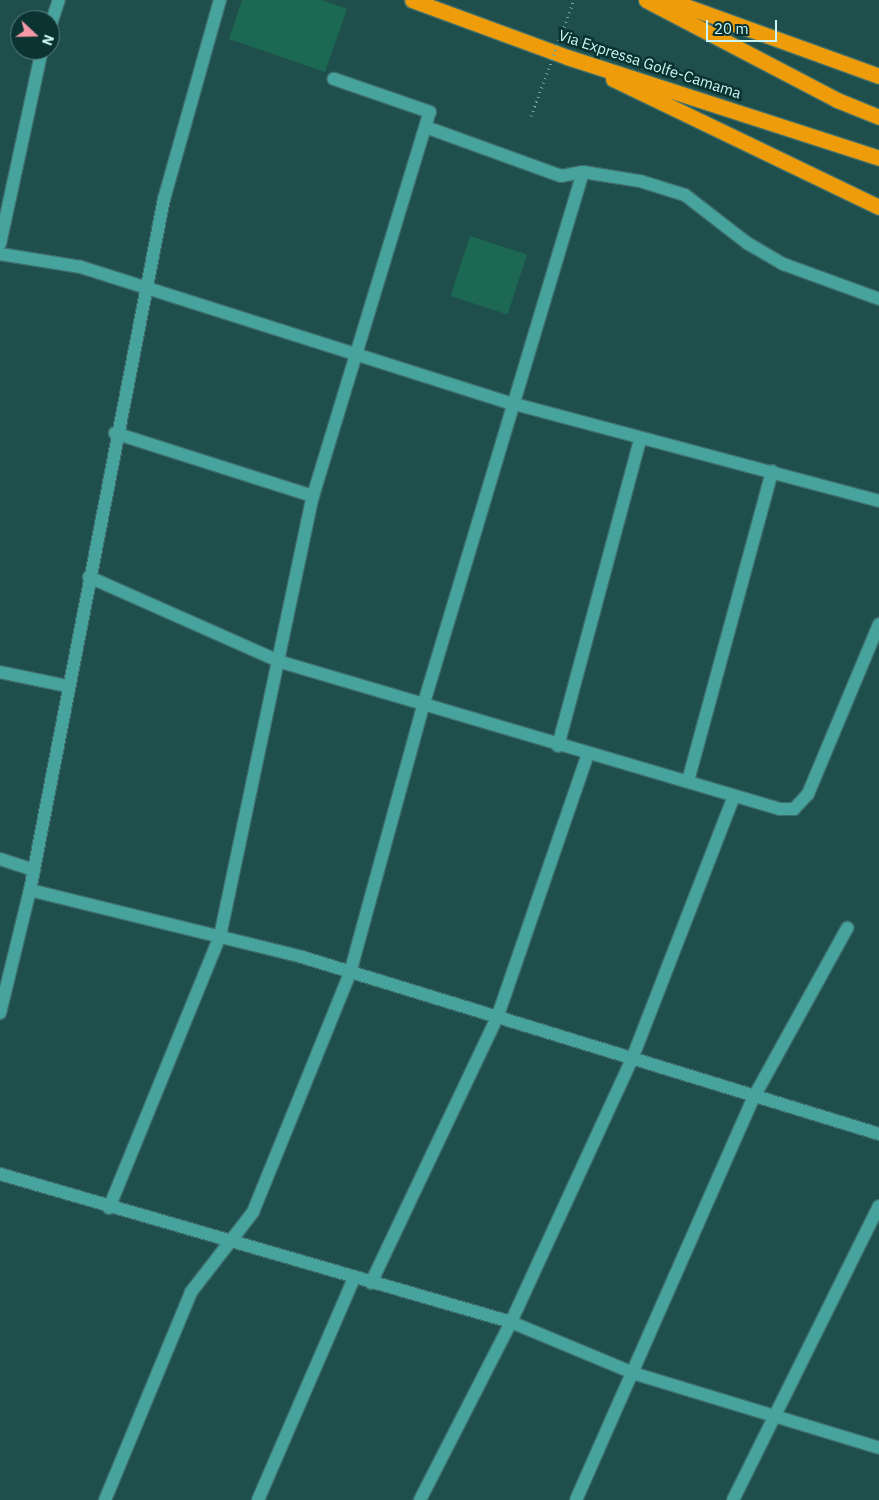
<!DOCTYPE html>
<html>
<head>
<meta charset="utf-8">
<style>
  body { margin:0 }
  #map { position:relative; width:879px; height:1500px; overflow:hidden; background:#1e4f4c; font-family:"IBM Plex Sans",sans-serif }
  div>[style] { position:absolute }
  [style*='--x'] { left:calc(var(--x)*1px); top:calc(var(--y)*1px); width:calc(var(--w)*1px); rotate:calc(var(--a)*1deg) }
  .building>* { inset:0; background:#1c6853; transform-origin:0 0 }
  .roads { filter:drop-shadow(1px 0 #3d6e6c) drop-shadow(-1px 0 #3d6e6c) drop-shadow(0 1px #3d6e6c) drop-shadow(0 -1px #3d6e6c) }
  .street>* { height:12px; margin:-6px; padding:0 6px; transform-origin:6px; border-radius:6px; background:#47a39e }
  .highway>* { height:15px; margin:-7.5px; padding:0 7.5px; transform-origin:7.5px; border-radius:7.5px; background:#ef9c0b }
  .path-bridge>* { height:3px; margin-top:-1.5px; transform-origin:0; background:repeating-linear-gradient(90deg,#74a29f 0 1px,transparent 0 5px) }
  span { translate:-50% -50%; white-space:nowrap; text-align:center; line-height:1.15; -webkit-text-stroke:5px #0a3331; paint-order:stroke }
  .street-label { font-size:15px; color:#ccf6f3 }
  .north { position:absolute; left:10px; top:10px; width:50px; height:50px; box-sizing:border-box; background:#0a3331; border:1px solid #58817f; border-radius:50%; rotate:111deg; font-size:14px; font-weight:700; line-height:20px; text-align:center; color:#ccf6f3 }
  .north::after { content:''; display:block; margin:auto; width:18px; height:22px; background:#f49aa7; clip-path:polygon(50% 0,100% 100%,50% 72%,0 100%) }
  .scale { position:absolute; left:706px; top:20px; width:71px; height:22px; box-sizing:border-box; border:2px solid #ccf6f3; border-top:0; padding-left:6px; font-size:15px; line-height:18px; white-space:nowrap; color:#ccf6f3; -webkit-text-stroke:4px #0a3331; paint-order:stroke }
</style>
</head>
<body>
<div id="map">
  <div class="building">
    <i style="clip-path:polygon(242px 0,322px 0,347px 9px,325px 72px,229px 39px)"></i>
    <i style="left:470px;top:236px;width:60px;height:63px;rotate:18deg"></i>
  </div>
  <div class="roads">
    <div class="street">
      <i style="--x:50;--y:27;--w:28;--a:-72"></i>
      <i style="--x:583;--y:172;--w:58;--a:9"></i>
      <i style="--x:640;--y:181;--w:47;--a:17.3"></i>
      <i style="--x:685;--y:195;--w:78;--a:37.7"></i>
      <i style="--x:747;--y:243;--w:42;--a:30.3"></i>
      <i style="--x:783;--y:264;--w:102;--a:20"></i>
      <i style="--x:0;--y:244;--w:198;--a:-77.8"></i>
      <i style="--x:0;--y:254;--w:82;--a:9.1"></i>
      <i style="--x:81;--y:267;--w:451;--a:17.6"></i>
      <i style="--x:511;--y:403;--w:381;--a:14.9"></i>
      <i style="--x:115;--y:433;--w:208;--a:17.7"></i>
      <i style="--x:89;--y:577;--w:210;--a:23.9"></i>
      <i style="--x:281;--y:662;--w:520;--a:16.41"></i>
      <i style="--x:780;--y:809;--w:14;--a:0"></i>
      <i style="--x:794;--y:809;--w:21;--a:-47"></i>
      <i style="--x:808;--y:794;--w:184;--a:-67.3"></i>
      <i style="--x:0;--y:672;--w:68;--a:11.8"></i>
      <i style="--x:558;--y:746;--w:316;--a:-75"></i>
      <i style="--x:688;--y:781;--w:321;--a:-74.8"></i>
      <i style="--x:0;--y:859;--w:36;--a:18"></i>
      <i style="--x:30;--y:890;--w:280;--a:13.8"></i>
      <i style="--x:302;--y:957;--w:604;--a:17.05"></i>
      <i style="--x:0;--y:1013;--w:127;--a:-76.3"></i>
      <i style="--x:30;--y:890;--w:704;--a:-79.03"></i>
      <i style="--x:164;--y:199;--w:207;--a:-74.3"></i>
      <i style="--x:0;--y:1174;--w:532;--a:16.15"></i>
      <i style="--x:511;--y:1322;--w:135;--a:22.6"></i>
      <i style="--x:636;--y:1374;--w:254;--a:16.9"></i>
      <i style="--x:109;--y:1208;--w:294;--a:-67.8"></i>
      <i style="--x:220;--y:936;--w:450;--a:-78.1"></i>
      <i style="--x:313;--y:496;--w:401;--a:-73.1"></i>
      <i style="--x:430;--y:112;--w:102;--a:-161"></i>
      <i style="--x:371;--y:1283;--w:293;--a:-64.6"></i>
      <i style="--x:497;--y:1018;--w:279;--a:-71"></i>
      <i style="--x:105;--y:1500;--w:225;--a:-67.5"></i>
      <i style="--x:191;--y:1292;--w:101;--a:-52.2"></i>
      <i style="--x:253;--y:1212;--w:258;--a:-67.9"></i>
      <i style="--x:350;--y:973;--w:277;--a:-74.7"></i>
      <i style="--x:423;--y:706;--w:557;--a:-73.32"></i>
      <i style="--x:583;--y:172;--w:22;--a:170"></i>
      <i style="--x:561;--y:176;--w:144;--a:-160.1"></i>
      <i style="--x:258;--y:1500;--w:242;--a:-66.6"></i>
      <i style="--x:420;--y:1500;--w:200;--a:-62.9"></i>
      <i style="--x:511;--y:1322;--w:289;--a:-65.3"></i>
      <i style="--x:632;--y:1059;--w:282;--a:-68.8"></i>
      <i style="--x:576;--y:1500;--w:443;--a:-66.2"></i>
      <i style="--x:755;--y:1095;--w:191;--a:-61.1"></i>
      <i style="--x:733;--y:1500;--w:328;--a:-63.6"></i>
    </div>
    <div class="highway">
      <i style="--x:412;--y:0;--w:165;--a:20.2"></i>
      <i style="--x:567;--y:57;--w:328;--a:17.9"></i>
      <i style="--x:646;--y:0;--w:216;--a:27.6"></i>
      <i style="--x:837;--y:100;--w:45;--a:22"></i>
      <i style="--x:669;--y:0;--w:223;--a:19.9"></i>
      <i style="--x:613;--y:79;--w:295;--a:25.7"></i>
    </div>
  </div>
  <div class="path-bridge">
    <i style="--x:531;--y:116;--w:124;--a:-69.7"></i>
  </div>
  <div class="street-label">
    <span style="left:650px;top:64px;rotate:18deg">Via Expressa Golfe-Camama</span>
  </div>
  <div class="north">N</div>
  <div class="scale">20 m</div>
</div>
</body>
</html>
